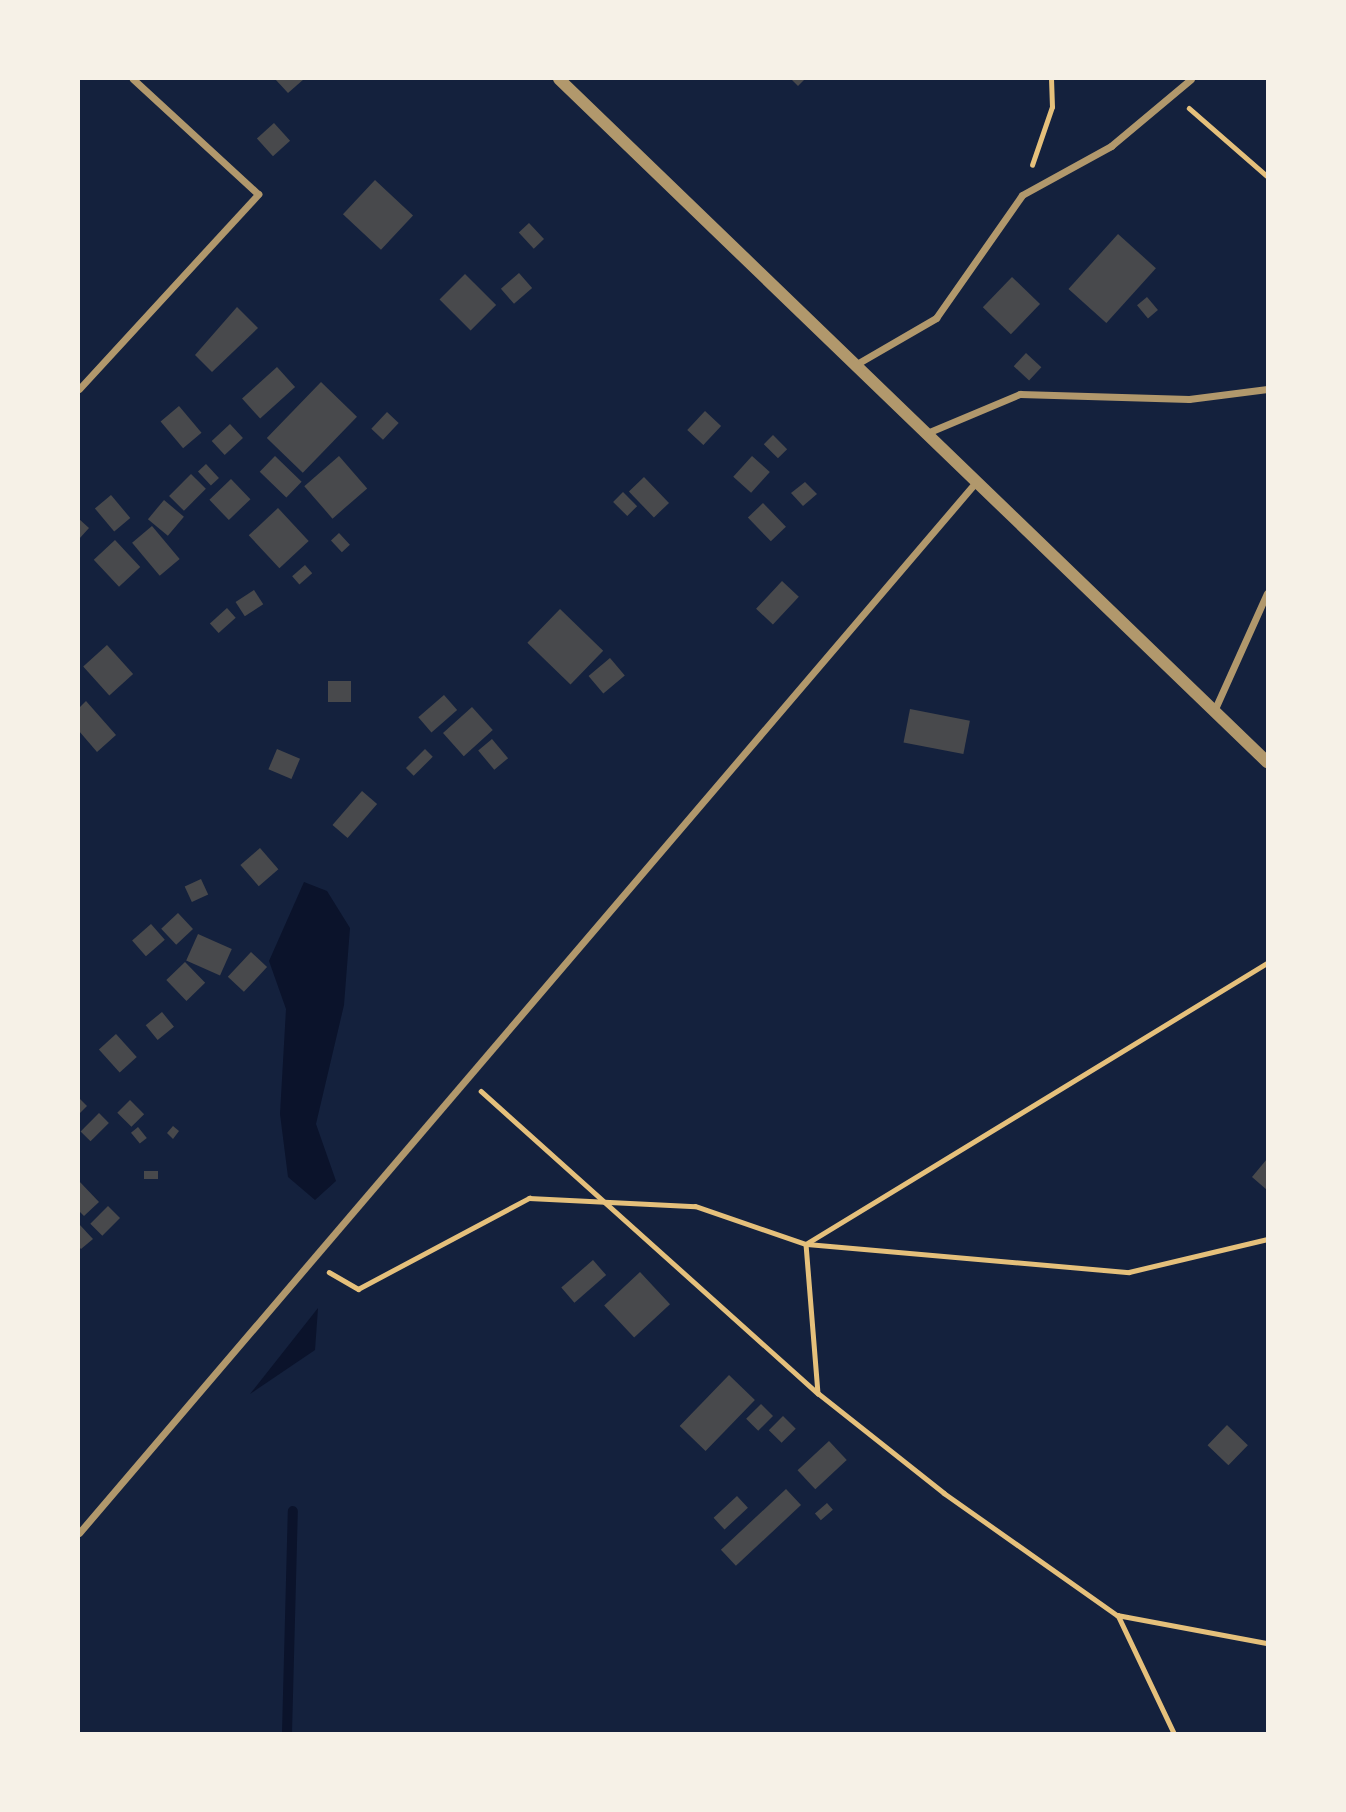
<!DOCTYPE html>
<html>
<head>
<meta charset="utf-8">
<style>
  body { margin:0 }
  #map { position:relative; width:1346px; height:1812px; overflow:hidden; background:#14213d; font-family:Helvetica,sans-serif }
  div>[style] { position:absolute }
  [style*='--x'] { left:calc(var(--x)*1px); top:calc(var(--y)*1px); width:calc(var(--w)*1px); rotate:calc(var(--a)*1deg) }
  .water>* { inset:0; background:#0b132b }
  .stream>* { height:10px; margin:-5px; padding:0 5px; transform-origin:5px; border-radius:5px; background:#0b132b }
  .building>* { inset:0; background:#48494c; transform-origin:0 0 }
  .path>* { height:4.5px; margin:-2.25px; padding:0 2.25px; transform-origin:2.25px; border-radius:2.25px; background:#e5c07b }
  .minor>* { height:7px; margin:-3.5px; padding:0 3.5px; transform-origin:3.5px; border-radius:3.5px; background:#b1986c }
  .tertiary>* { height:12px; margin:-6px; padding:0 6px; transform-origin:6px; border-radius:6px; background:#b1986c }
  span { translate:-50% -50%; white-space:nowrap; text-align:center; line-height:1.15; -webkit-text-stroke:5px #f6f1e7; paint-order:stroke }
  .frame { position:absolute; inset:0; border:80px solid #f6f1e7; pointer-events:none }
</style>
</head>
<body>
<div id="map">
  <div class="water">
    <i style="clip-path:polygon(304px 882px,327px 891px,350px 928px,344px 1005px,316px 1124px,336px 1181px,315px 1200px,288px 1177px,280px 1114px,286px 1009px,269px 961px)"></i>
    <i style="clip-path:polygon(318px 1308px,315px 1350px,250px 1394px)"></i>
  </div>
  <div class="stream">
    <i style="--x:287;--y:1733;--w:222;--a:-88.5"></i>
  </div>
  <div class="building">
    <i style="clip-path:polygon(275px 79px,304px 79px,288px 93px)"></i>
    <i style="clip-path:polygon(791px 79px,805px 79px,798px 86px)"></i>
    <i style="left:274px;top:123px;width:24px;height:23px;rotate:48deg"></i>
    <i style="left:375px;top:180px;width:52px;height:47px;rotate:43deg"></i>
    <i style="left:529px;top:223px;width:22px;height:14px;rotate:47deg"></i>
    <i style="left:1118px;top:234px;width:51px;height:74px;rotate:42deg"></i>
    <i style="left:519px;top:273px;width:20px;height:24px;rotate:49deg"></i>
    <i style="left:465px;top:274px;width:44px;height:36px;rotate:45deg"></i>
    <i style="left:1012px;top:277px;width:39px;height:42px;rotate:44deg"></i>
    <i style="left:1147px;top:297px;width:17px;height:13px;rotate:50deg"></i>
    <i style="clip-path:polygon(237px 307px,258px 328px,212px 372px,195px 355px)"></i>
    <i style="left:1026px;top:353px;width:21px;height:18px;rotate:43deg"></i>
    <i style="left:277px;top:367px;width:27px;height:47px;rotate:48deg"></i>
    <i style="left:321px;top:382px;width:50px;height:78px;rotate:44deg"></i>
    <i style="left:179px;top:406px;width:35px;height:24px;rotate:50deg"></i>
    <i style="left:705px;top:411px;width:22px;height:26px;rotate:43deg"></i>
    <i style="left:387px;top:412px;width:16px;height:23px;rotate:43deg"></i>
    <i style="left:230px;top:424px;width:19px;height:25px;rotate:47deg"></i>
    <i style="left:773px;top:435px;width:20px;height:13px;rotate:45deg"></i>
    <i style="left:275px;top:456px;width:37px;height:22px;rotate:44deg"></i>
    <i style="left:339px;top:456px;width:43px;height:46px;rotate:49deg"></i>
    <i style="left:752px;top:456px;width:24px;height:28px;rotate:42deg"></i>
    <i style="left:206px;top:464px;width:19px;height:11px;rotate:47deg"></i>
    <i style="left:191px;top:474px;width:21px;height:31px;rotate:45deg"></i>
    <i style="left:644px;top:477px;width:36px;height:21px;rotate:46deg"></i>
    <i style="left:231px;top:479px;width:28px;height:30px;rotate:46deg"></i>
    <i style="clip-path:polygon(805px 482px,817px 494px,803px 506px,791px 493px)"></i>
    <i style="left:623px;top:492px;width:20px;height:14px;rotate:45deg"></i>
    <i style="left:111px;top:495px;width:30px;height:21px;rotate:50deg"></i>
    <i style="left:164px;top:500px;width:26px;height:25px;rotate:40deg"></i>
    <i style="left:763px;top:503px;width:33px;height:21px;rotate:46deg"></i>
    <i style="left:278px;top:508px;width:45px;height:40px;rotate:47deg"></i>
    <i style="clip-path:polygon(79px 519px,89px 528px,79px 539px)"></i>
    <i style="left:152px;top:526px;width:43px;height:26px;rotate:50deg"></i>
    <i style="left:339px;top:533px;width:16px;height:11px;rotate:47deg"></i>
    <i style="left:115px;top:540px;width:37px;height:29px;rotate:47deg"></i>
    <i style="left:305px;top:565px;width:11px;height:17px;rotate:49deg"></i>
    <i style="left:782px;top:581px;width:23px;height:38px;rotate:43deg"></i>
    <i style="left:254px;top:590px;width:17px;height:22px;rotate:57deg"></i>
    <i style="left:227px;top:608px;width:13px;height:23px;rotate:48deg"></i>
    <i style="left:560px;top:609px;width:60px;height:47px;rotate:44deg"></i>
    <i style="left:107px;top:645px;width:39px;height:32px;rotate:48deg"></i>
    <i style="left:610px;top:658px;width:23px;height:28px;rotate:50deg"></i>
    <i style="left:328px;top:681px;width:23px;height:21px"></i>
    <i style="left:444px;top:695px;width:20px;height:34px;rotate:49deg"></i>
    <i style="clip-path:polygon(86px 701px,116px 735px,97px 752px,79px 731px,79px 708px)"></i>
    <i style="left:472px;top:707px;width:31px;height:39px;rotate:48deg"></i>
    <i style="left:910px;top:709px;width:61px;height:34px;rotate:11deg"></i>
    <i style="left:492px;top:739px;width:25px;height:18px;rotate:50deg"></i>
    <i style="left:277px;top:749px;width:25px;height:22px;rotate:23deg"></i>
    <i style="left:425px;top:749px;width:11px;height:27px;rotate:45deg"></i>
    <i style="left:362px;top:791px;width:20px;height:45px;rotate:41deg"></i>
    <i style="left:260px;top:848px;width:28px;height:26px;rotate:49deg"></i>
    <i style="left:201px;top:879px;width:17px;height:18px;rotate:65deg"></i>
    <i style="left:178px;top:913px;width:22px;height:23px;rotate:47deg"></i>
    <i style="left:151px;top:924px;width:21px;height:25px;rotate:49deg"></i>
    <i style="left:198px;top:934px;width:37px;height:29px;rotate:24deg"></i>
    <i style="left:251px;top:952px;width:22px;height:34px;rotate:43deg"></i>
    <i style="left:185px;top:962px;width:29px;height:26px;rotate:46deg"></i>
    <i style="left:162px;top:1012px;width:19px;height:21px;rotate:51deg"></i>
    <i style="left:116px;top:1034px;width:31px;height:23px;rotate:48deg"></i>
    <i style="clip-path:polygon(79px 1098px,87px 1106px,79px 1114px)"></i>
    <i style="left:130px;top:1100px;width:20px;height:18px;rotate:45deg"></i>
    <i style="left:99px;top:1113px;width:14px;height:26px;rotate:45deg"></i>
    <i style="clip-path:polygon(173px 1126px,179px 1131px,173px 1139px,167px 1133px)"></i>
    <i style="left:138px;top:1127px;width:14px;height:9px;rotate:51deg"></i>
    <i style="clip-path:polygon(1267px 1159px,1267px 1190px,1252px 1177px)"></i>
    <i style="left:144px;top:1171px;width:14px;height:8px"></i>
    <i style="clip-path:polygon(79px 1181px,99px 1202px,84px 1216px,79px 1211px)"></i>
    <i style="left:108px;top:1206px;width:17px;height:25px;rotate:45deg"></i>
    <i style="clip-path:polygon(79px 1224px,93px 1239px,81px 1249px,79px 1247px)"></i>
    <i style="left:593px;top:1260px;width:20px;height:42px;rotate:49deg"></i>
    <i style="left:640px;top:1272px;width:44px;height:49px;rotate:47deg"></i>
    <i style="left:729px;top:1375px;width:36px;height:71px;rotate:44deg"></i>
    <i style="left:761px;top:1404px;width:17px;height:21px;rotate:45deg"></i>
    <i style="left:783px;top:1416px;width:18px;height:20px;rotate:45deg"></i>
    <i style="left:1227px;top:1425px;width:29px;height:28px;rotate:44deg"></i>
    <i style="left:829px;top:1441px;width:26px;height:43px;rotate:47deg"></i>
    <i style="left:786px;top:1489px;width:22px;height:89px;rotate:47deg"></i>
    <i style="left:737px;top:1496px;width:16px;height:32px;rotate:47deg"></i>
    <i style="left:827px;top:1503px;width:9px;height:16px;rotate:49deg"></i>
  </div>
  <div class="path">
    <i style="--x:1189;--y:108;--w:103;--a:41.1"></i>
    <i style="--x:1032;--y:165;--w:61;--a:-71"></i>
    <i style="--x:1052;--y:107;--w:28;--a:-92"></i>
    <i style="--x:481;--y:1091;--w:453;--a:41.9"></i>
    <i style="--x:818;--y:1393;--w:161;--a:38.4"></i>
    <i style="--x:944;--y:1493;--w:212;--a:35.2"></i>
    <i style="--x:1117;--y:1615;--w:153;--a:10.6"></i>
    <i style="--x:806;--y:1244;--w:540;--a:-31.36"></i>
    <i style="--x:807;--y:1244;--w:323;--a:5"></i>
    <i style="--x:1129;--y:1272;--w:142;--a:-13.4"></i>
    <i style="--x:329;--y:1272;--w:34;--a:30"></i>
    <i style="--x:358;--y:1289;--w:194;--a:-28"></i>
    <i style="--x:529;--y:1198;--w:166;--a:2.8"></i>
    <i style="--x:695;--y:1206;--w:117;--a:18.9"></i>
    <i style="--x:806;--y:1244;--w:149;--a:85.4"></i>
    <i style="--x:1118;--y:1615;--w:131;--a:64.6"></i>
  </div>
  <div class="minor">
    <i style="--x:855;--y:365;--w:94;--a:-30.1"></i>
    <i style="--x:936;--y:318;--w:150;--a:-55"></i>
    <i style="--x:1022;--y:195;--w:102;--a:-28.8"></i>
    <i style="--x:1111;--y:146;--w:104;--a:-39.9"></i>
    <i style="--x:79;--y:389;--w:265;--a:-47.4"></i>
    <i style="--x:258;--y:194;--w:170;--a:-137.4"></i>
    <i style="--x:927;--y:433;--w:101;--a:-22.8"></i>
    <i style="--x:1020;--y:394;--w:169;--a:1.7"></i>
    <i style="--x:1189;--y:399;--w:79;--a:-7.3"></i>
    <i style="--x:1214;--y:711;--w:129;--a:-65.8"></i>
    <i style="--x:79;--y:1533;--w:1383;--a:-49.52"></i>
  </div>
  <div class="tertiary">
    <i style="--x:559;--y:79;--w:984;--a:43.97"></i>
  </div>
  <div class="frame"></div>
</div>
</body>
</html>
